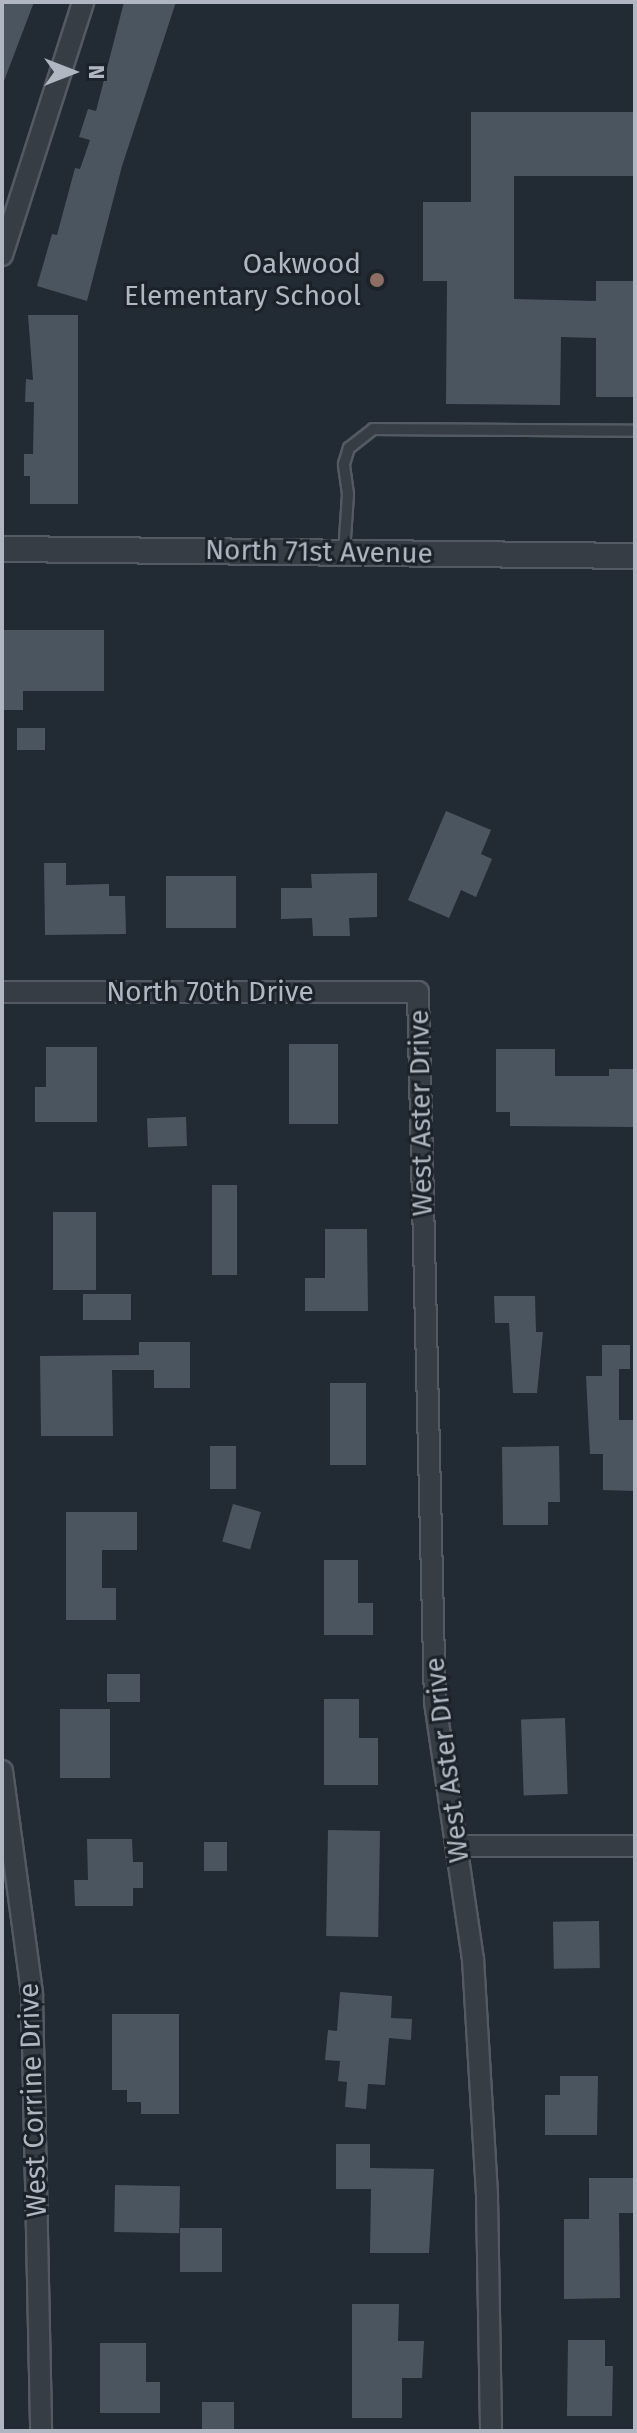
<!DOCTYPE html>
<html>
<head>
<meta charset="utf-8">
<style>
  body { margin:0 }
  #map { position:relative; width:637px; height:2433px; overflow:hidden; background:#222b34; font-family:"Fira Sans",sans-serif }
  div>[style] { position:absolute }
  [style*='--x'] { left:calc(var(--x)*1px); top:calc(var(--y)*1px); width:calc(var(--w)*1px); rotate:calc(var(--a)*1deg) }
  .building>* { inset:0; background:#4b5560; transform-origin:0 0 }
  .roads { filter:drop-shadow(2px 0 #535a63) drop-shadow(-2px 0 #535a63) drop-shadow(0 2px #535a63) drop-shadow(0 -2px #535a63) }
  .service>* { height:10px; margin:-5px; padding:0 5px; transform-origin:5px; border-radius:5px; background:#363d45 }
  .minor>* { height:20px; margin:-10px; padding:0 10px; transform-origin:10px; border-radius:10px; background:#363d45 }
  .tertiary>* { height:24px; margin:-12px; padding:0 12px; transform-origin:12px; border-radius:12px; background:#363d45 }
  .dots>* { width:22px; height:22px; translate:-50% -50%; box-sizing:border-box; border:4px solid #1b2229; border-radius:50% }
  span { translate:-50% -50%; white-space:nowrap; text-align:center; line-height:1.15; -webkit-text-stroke:6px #1b2229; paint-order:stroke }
  .poi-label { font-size:28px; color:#b0b7c2 }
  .right { translate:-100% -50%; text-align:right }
  .street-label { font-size:28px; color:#b0b7c2 }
  .frame { position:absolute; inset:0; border:4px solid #b0b7c2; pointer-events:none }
  .north { position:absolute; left:32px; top:32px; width:80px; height:80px; -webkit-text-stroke:6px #1b2229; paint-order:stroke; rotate:90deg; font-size:22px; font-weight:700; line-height:32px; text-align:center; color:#b0b7c2 }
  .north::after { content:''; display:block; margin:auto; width:28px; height:36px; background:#b0b7c2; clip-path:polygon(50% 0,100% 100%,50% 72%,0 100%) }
</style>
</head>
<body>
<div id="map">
  <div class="building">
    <i style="clip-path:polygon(2px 2px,34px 2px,4px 81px,2px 81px)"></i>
    <i style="clip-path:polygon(124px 2px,176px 2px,122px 166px,87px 301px,37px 286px,52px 234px,57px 235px,75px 168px,80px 169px,90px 140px,79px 137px,88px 109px,96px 111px)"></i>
    <i style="clip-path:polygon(471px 112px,635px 112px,635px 176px,514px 176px,514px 299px,596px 301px,596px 281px,635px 281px,635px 397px,596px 397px,596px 338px,561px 337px,560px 405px,446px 404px,447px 281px,423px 281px,423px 202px,471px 202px)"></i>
    <i style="clip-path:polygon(28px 315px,78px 315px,78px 504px,30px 504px,30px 476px,24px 476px,24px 454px,33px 454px,34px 402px,25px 402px,26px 379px,33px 380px)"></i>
    <i style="clip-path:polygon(2px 630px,104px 630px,104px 691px,23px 691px,23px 710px,2px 710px)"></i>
    <i style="left:17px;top:728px;width:28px;height:22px"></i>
    <i style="clip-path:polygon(446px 811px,491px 830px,481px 854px,492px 859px,476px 897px,461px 890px,449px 918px,408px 900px)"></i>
    <i style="clip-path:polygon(44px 863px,66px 863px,66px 885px,109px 884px,109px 896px,125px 896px,126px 934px,45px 935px)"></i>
    <i style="clip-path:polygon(377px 873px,377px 917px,349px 918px,350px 936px,313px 936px,312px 918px,281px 919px,281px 888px,312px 888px,311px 874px)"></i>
    <i style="left:236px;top:876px;width:52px;height:70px;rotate:90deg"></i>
    <i style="left:289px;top:1044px;width:49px;height:80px"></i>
    <i style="clip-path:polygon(46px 1047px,97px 1047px,97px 1122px,35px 1122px,35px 1087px,46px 1087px)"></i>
    <i style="clip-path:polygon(496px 1049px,555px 1049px,555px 1076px,609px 1076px,609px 1069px,635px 1069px,635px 1127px,510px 1126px,510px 1112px,496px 1112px)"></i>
    <i style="left:186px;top:1117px;width:29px;height:39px;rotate:88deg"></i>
    <i style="left:212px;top:1185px;width:25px;height:90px"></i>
    <i style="left:53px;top:1212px;width:43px;height:78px"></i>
    <i style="clip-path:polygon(325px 1229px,367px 1229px,368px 1311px,305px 1311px,305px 1278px,325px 1278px)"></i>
    <i style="left:131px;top:1294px;width:26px;height:48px;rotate:90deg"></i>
    <i style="clip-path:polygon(494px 1296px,535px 1296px,536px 1332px,543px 1332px,537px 1393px,513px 1393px,509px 1323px,495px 1323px)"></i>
    <i style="clip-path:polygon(139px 1342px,190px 1342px,190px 1388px,154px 1388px,154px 1370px,112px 1370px,113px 1436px,41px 1436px,40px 1356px,139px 1355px)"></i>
    <i style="clip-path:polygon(602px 1345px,630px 1345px,630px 1369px,619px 1369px,619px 1420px,635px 1420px,635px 1491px,603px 1490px,603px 1454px,590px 1454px,586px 1376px,602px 1376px)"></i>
    <i style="left:330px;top:1383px;width:36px;height:82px"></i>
    <i style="left:210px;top:1446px;width:26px;height:43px"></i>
    <i style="clip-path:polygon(559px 1446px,560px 1502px,548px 1502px,548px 1525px,503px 1525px,502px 1447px)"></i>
    <i style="left:233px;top:1504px;width:29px;height:39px;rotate:16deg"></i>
    <i style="clip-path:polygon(66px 1512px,137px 1512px,137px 1550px,102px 1550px,102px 1588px,116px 1588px,116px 1620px,66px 1620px)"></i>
    <i style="clip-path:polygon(324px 1560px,358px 1560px,358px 1603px,373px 1603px,373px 1635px,324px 1635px)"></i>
    <i style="left:107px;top:1674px;width:33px;height:28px"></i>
    <i style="clip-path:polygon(324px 1699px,359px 1699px,359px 1738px,378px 1738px,378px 1785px,324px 1785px)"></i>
    <i style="left:60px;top:1709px;width:50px;height:69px"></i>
    <i style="left:565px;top:1718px;width:76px;height:44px;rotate:88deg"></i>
    <i style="left:380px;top:1831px;width:106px;height:52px;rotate:91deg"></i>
    <i style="clip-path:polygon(87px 1839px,132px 1839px,133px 1862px,143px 1862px,143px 1888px,133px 1888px,133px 1906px,75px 1906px,74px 1880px,88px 1880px)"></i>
    <i style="left:204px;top:1842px;width:23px;height:29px"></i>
    <i style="left:599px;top:1921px;width:47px;height:46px;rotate:89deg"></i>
    <i style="clip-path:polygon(340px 1992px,392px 1996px,391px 2018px,412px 2019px,411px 2040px,389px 2038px,385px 2085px,368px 2084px,366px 2109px,345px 2107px,347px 2082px,338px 2081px,340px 2061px,325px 2060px,328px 2030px,337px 2031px)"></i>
    <i style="clip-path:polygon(112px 2014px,179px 2014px,179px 2114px,141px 2114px,141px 2102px,127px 2102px,127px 2090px,112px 2090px)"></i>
    <i style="clip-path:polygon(560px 2076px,598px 2076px,597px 2135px,545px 2135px,545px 2095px,560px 2095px)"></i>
    <i style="clip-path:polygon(336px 2144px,370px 2144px,370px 2168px,434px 2169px,429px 2253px,370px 2253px,371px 2189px,336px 2189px)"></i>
    <i style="clip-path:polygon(589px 2178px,635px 2178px,635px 2213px,619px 2213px,620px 2298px,564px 2299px,564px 2219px,589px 2219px)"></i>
    <i style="left:115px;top:2185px;width:65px;height:47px;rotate:1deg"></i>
    <i style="left:180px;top:2228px;width:42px;height:44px"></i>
    <i style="clip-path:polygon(352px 2304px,399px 2304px,398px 2341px,424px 2341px,422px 2378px,402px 2378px,402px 2418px,352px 2418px)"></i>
    <i style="clip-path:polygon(568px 2340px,605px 2340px,605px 2366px,613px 2366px,612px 2416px,567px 2416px)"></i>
    <i style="clip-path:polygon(100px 2343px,146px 2343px,146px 2382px,160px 2382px,160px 2413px,100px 2413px)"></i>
    <i style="left:202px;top:2402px;width:32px;height:28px"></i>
  </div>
  <div class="roads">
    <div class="service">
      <i style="--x:344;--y:553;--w:59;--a:-86.1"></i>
      <i style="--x:348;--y:494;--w:30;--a:-98"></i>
      <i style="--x:344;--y:464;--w:17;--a:-73"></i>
      <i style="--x:349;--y:448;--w:31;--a:-38"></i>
      <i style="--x:373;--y:429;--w:262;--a:0.4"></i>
    </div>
    <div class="minor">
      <i style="--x:2;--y:255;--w:266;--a:-72.2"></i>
      <i style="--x:2;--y:992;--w:416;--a:0"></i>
      <i style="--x:418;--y:992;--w:710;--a:88.63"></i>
      <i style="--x:435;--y:1702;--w:260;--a:81.6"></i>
      <i style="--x:473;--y:1959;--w:239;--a:86.6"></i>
      <i style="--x:487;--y:2198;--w:233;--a:89"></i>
      <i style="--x:2;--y:1771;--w:225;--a:82.3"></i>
      <i style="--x:32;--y:1994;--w:437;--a:88.8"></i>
      <i style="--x:457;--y:1846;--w:178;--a:0"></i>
    </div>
    <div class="tertiary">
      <i style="--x:2;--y:549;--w:633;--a:0.63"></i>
    </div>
  </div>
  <div class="dots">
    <i style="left:377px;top:280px;background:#8d6e63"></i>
  </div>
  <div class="poi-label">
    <span class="right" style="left:361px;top:280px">Oakwood<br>Elementary School</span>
  </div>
  <div class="street-label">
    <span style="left:319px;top:552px;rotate:1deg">North 71st Avenue</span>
    <span style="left:210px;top:992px">North 70th Drive</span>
    <span style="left:421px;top:1113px;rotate:-91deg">West Aster Drive</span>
    <span style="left:447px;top:1760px;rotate:-97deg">West Aster Drive</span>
    <span style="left:33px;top:2100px;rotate:-92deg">West Corrine Drive</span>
  </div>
  <div class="frame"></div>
  <div class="north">N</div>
</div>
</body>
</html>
